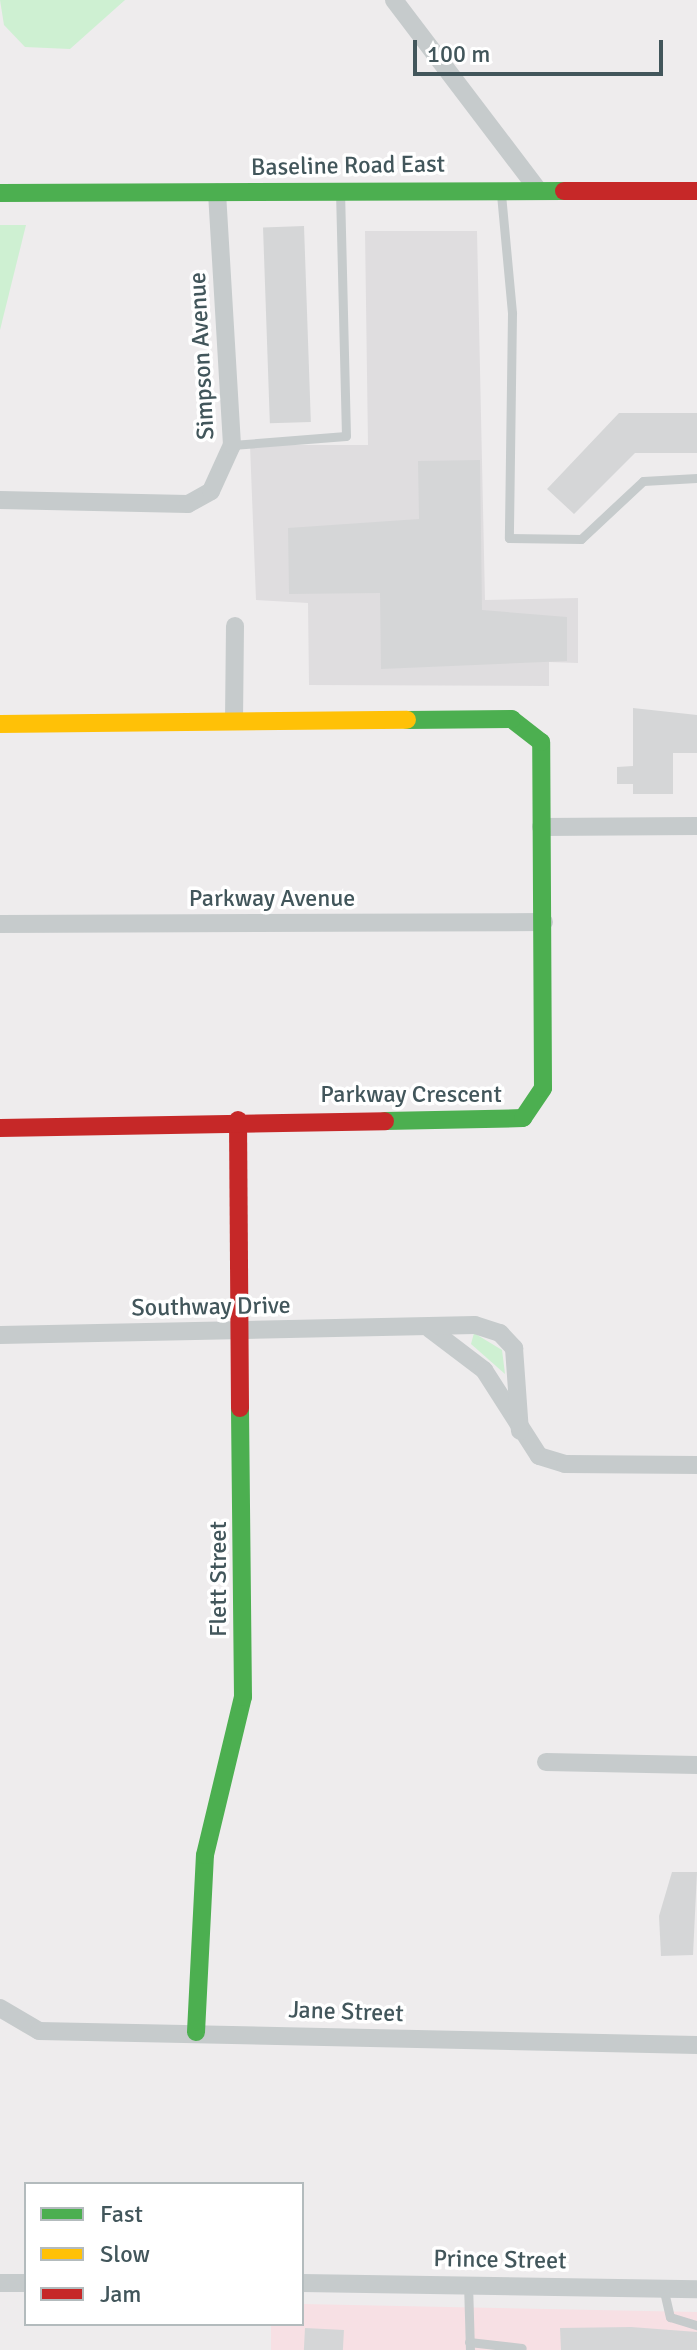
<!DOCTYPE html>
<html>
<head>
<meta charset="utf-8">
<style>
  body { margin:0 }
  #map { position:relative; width:697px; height:2350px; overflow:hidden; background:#eeeced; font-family:Signika,sans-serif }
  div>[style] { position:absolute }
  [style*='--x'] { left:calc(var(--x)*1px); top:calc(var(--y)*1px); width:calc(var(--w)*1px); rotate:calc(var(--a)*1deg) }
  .education>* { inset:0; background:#dfdddf }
  .medical>* { inset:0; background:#f7e0e4 }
  .green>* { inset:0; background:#cef0d2 }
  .building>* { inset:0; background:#d5d6d7; transform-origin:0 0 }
  .lane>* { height:9px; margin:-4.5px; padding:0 4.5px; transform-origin:4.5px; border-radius:4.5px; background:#c6cbcc }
  .street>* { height:18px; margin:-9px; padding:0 9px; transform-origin:9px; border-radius:9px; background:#c6cbcc }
  .fast>* { height:18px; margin:-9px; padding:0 9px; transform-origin:9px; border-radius:9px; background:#4caf50 }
  .slow>* { height:18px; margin:-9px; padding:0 9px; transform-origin:9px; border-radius:9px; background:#ffc107 }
  .jam>* { height:18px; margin:-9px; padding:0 9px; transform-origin:9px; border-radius:9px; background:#c62828 }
  span { translate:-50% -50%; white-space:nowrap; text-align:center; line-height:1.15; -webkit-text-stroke:7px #fff; paint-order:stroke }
  .street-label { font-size:24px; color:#42565b }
  .legend { position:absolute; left:24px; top:2182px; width:280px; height:144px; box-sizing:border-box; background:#fff; border:2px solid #b3bbbd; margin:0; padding:10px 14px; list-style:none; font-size:24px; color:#42565b }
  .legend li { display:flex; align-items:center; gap:16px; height:40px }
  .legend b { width:40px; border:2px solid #b3bbbd }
  .scale { position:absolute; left:413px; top:40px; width:250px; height:36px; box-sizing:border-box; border:4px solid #42565b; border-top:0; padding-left:10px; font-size:24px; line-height:28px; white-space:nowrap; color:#42565b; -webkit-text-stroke:6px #fff; paint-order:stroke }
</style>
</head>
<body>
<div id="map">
  <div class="education">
    <i style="clip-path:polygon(365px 231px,477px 231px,485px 600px,578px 598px,578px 663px,549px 662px,549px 686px,309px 685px,308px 603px,256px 600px,250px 445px,368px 445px)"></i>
  </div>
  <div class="medical">
    <i style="clip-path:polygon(302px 2304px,697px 2312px,697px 2350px,271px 2350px,271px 2324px,302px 2324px)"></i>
  </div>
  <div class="green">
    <i style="clip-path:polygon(0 0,125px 0,70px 49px,25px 47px,4px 25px)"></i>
    <i style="clip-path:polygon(0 225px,26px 225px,0 330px)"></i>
    <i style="clip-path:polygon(474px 1333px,502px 1350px,505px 1374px,471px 1344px)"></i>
  </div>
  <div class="building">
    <i style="left:304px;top:226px;width:196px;height:41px;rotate:88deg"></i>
    <i style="clip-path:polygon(619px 413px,697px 413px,697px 453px,635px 453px,574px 514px,547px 489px)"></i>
    <i style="clip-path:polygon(480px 460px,482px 610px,567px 617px,567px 661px,381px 669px,380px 593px,289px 594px,288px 528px,419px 519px,418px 461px)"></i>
    <i style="clip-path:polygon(633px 708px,697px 715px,697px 753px,673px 753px,673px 794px,633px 794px,633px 784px,617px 784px,617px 767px,633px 766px)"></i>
    <i style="clip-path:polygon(672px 1872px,697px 1872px,693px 1955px,661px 1956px,659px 1916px)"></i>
    <i style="clip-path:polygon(631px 2327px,697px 2332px,697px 2350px,561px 2350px,560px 2328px)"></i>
    <i style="left:305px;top:2328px;width:39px;height:22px;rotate:3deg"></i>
  </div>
  <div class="lane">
    <i style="--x:501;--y:194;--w:120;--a:84.7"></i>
    <i style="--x:512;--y:313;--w:225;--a:90.8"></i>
    <i style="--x:509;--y:538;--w:72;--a:0.8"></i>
    <i style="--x:581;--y:539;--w:85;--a:-43.1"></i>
    <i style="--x:643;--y:481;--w:54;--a:-3.2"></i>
    <i style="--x:232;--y:445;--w:114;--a:-4.5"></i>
    <i style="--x:346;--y:436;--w:241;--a:-91.4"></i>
    <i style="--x:468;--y:2283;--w:67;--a:88.3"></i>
    <i style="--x:663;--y:2287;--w:31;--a:77"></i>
    <i style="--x:670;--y:2317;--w:28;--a:17"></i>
    <i style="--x:469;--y:2342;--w:53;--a:6.5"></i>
  </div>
  <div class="street">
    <i style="--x:394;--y:0;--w:238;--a:52.8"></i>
    <i style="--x:0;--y:500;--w:188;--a:1.2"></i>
    <i style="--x:188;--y:504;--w:26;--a:-29"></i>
    <i style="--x:211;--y:491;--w:51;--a:-65.5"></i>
    <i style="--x:232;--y:445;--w:253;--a:-93.4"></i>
    <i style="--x:234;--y:721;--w:95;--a:-89.4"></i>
    <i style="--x:541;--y:827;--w:156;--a:-0.4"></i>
    <i style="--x:0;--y:924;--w:544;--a:-0.21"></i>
    <i style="--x:430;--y:1329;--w:68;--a:37.2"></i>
    <i style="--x:484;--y:1370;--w:102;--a:57.4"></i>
    <i style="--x:539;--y:1456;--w:27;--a:17"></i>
    <i style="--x:565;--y:1464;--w:132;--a:0.4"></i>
    <i style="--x:0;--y:1335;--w:475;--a:-1.2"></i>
    <i style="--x:475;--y:1325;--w:26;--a:18"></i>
    <i style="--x:500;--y:1333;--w:21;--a:47"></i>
    <i style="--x:514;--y:1348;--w:83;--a:85.9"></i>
    <i style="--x:546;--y:1762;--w:151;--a:1.1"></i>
    <i style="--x:0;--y:2008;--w:45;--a:30.5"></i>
    <i style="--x:39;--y:2031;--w:658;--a:1.22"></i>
    <i style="--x:0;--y:2283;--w:26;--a:0"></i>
    <i style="--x:302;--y:2283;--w:395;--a:0.9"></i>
  </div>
  <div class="fast">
    <i style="--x:0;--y:193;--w:564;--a:-0.2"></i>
    <i style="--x:385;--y:1121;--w:138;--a:-1.2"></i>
    <i style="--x:523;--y:1118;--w:36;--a:-56"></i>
    <i style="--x:543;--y:1088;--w:346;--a:-90.3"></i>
    <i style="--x:541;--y:742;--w:37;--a:-142"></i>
    <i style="--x:512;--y:719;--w:105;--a:179.5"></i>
    <i style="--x:196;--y:2032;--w:177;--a:-87.1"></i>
    <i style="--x:205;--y:1855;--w:163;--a:-76.5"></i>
    <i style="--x:243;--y:1697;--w:289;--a:-90.6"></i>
  </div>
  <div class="slow">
    <i style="--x:0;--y:724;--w:407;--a:-0.6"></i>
  </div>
  <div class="jam">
    <i style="--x:564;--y:191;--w:133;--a:0"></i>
    <i style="--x:238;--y:1120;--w:288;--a:89.6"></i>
    <i style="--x:0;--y:1128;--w:385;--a:-1"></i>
  </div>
  <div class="street-label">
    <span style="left:348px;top:166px;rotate:-1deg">Baseline Road East</span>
    <span style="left:202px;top:356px;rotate:-93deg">Simpson Avenue</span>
    <span style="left:272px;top:899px">Parkway Avenue</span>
    <span style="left:411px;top:1095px">Parkway Crescent</span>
    <span style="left:211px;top:1307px;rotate:-1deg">Southway Drive</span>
    <span style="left:219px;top:1579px;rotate:-90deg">Flett Street</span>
    <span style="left:346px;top:2012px;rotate:2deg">Jane Street</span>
    <span style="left:500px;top:2260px;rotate:1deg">Prince Street</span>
  </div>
  <ul class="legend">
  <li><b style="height:10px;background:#4caf50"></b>Fast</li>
  <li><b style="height:10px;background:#ffc107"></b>Slow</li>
  <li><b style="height:10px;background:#c62828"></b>Jam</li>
  </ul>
  <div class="scale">100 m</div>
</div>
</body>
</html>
